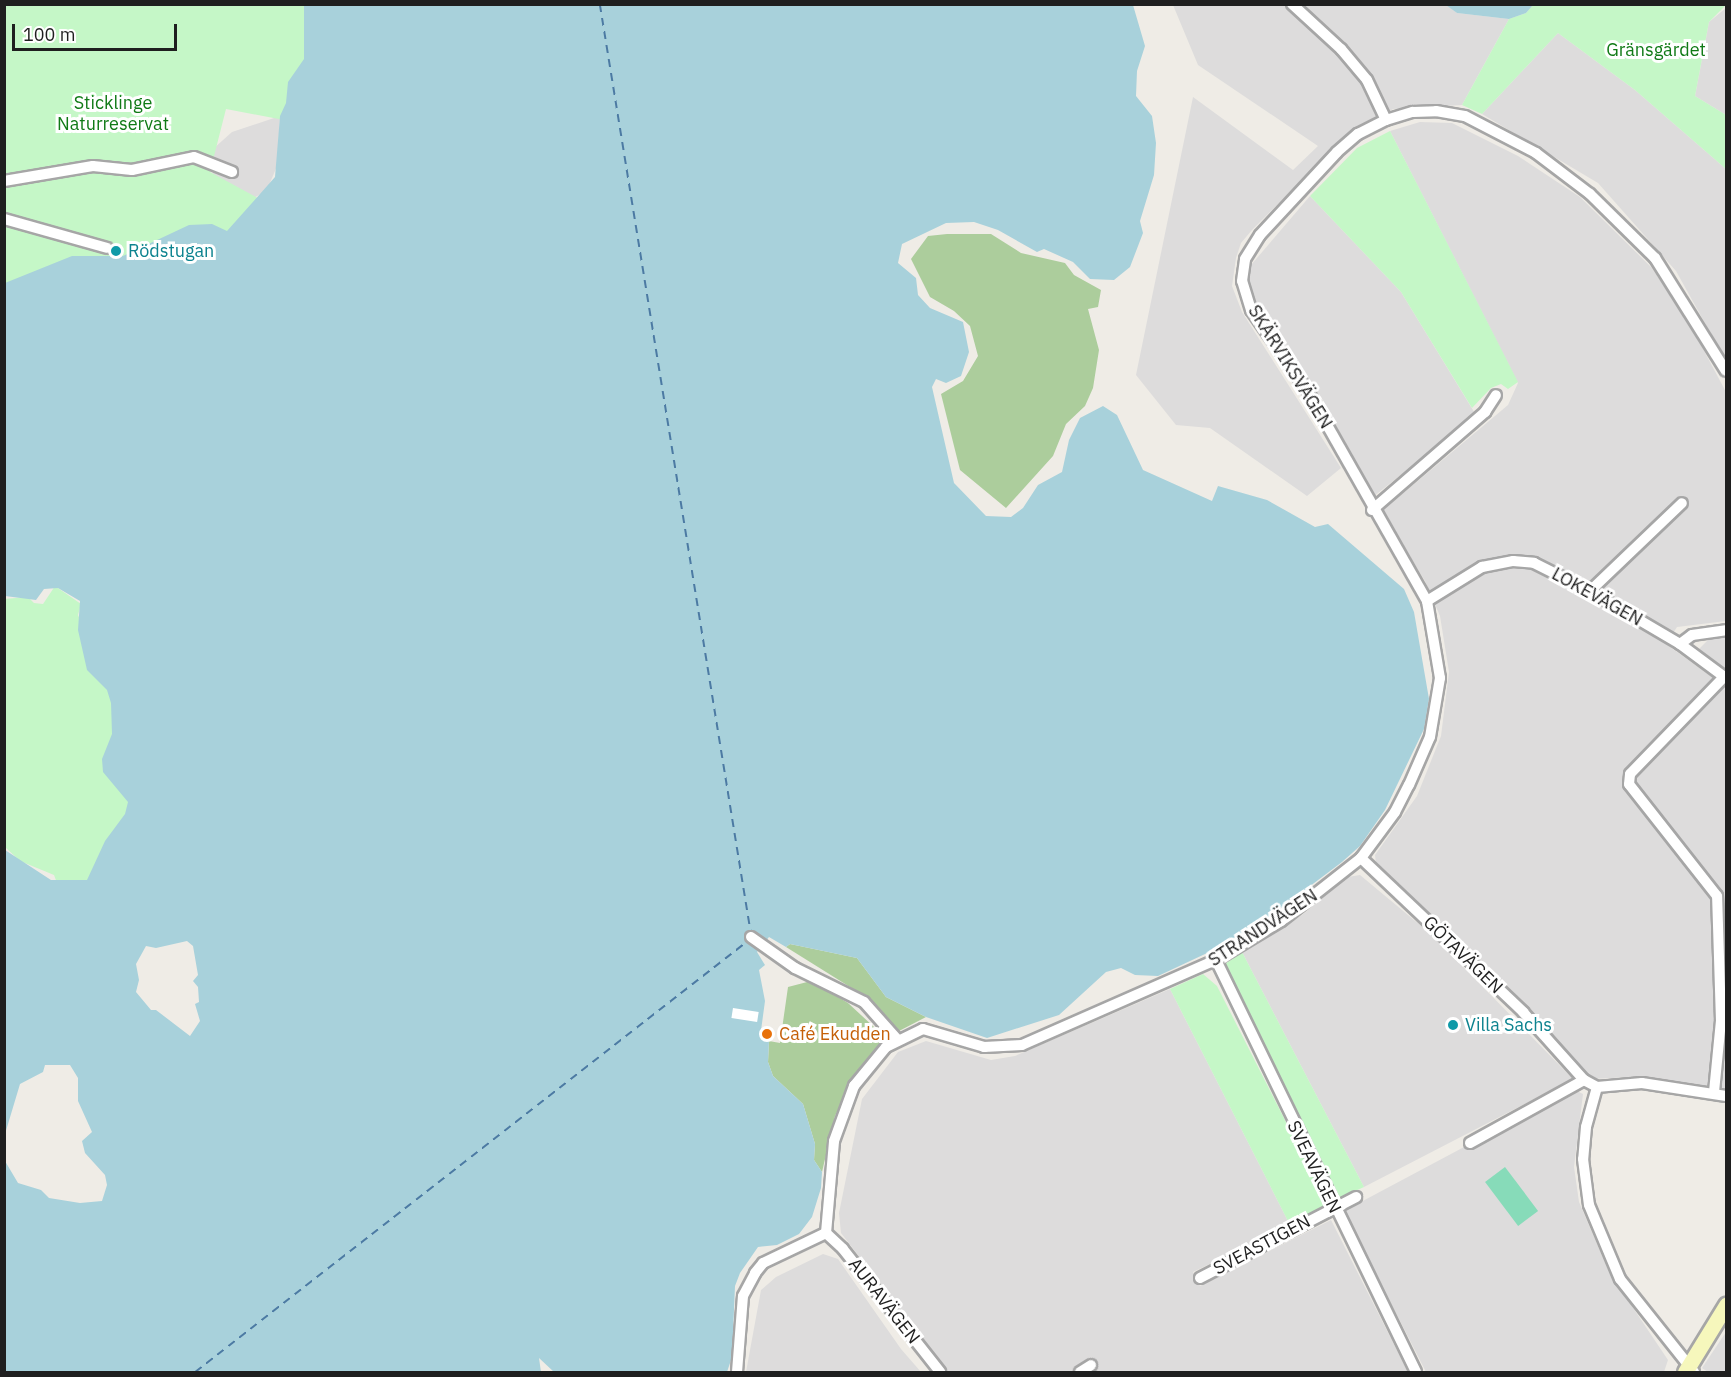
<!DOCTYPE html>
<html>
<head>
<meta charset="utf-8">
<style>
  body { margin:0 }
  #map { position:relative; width:1731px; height:1377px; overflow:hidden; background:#efece6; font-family:"IBM Plex Sans",sans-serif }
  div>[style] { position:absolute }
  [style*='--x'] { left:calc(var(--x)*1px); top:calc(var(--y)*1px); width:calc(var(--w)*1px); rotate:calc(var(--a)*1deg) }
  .residential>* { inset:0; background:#dddcdc }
  .forest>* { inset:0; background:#accd9c }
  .park>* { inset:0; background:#c5f7c7 }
  .pitch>* { inset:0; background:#87dbb9; transform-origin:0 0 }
  .water>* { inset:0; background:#a8d1db }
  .pier>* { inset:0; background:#fff; transform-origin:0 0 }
  .ferry>* { height:1.5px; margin-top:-0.75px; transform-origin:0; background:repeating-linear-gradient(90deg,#4c7aa3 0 8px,transparent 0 14px) }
  .roads { filter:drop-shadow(2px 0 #a6a6a6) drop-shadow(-2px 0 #a6a6a6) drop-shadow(0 2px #a6a6a6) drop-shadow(0 -2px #a6a6a6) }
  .street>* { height:10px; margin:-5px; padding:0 5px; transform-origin:5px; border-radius:5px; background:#fff }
  .secondary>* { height:15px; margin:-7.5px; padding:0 7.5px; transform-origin:7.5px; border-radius:7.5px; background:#f6f7bc }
  .dots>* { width:16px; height:16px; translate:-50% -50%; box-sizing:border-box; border:3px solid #fff; border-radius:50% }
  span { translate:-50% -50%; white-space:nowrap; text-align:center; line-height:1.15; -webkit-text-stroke:6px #fff; paint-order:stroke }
  .park-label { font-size:18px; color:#107a16 }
  .culture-label { font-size:18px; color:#0d838f }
  .left { translate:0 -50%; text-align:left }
  .street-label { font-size:18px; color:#1f1f1f }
  .food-label { font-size:18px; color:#c56008 }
  .frame { position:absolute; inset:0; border:6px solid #1f1f1f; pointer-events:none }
  .scale { position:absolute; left:12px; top:24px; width:165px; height:27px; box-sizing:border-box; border:3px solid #1f1f1f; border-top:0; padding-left:8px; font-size:18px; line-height:21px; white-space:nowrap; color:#1f1f1f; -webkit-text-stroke:4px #fff; paint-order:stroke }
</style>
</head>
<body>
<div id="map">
  <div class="residential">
    <i style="clip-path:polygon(1446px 4px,1457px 13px,1509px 19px,1462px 105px,1393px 109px,1330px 152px,1252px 230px,1241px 243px,1236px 258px,1232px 286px,1242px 312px,1341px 468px,1307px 496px,1210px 428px,1176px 425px,1136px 375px,1193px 97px,1293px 170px,1318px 146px,1198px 65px,1173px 5px)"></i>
    <i style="clip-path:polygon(1726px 8px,1726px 115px,1695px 96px,1709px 22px)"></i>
    <i style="clip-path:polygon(1558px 33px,1635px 90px,1726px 169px,1726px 361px,1676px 271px,1598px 183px,1482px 114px)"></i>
    <i style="clip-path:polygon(280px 116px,277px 166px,267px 190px,212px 224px,213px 149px,232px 132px)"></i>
    <i style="clip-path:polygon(1420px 122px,1452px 123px,1518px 156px,1580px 197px,1651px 267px,1687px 319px,1726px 392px,1726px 621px,1677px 627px,1666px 644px,1726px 687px,1726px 1091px,1633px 1077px,1592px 1079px,1527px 1009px,1376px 864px,1375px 855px,1417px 796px,1441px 736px,1449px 672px,1440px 616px,1425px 581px,1382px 511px,1508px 405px,1518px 383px,1390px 131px)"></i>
    <i style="clip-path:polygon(1310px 196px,1401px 292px,1476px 415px,1373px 497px,1321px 397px,1253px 310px,1245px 280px,1251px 265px)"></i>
    <i style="clip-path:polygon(1726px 636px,1726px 669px,1699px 649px,1709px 639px)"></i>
    <i style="clip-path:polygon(1360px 875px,1432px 935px,1573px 1079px,1364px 1187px,1242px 952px,1302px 915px,1348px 877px)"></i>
    <i style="clip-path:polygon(1170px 989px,1290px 1225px,1193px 1272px,1200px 1286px,1331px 1220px,1408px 1372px,1087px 1372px,1096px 1366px,1092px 1360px,1071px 1372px,948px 1372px,841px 1233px,839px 1213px,862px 1099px,898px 1052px,926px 1041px,991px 1060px,1015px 1056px)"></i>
    <i style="clip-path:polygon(1573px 1089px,1583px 1094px,1574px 1167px,1579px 1202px,1609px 1272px,1668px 1360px,1664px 1372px,1426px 1372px,1344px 1211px)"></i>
    <i style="clip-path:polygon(823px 1254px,838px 1259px,901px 1349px,921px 1372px,746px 1372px,761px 1290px,776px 1277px)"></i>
    <i style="clip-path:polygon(1726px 1332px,1726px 1372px,1708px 1372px,1702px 1368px)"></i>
  </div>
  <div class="forest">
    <i style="clip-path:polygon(947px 234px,991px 234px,1021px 253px,1065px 263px,1074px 275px,1101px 290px,1098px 307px,1088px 309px,1099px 350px,1093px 388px,1085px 406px,1066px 424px,1053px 456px,1006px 508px,960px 470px,941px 394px,963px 381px,978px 356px,970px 326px,954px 311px,930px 297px,911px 259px,928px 236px)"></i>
    <i style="clip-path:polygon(790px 944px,857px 958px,886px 997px,926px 1017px,899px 1031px,866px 997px,786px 947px)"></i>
    <i style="clip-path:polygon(811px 981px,848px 1003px,887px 1039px,856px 1072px,835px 1116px,822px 1172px,814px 1160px,815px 1144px,803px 1104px,773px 1076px,768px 1062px,769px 1041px,780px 1043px,788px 987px)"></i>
  </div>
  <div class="park">
    <i style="clip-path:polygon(5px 5px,309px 5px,308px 58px,284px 120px,226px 109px,210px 172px,265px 202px,230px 231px,154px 247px,5px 293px)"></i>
    <i style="clip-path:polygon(1533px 5px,1726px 5px,1709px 22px,1695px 96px,1726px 115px,1726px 169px,1635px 90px,1558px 33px,1482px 114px,1462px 105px,1509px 19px,1526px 13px)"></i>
    <i style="clip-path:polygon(1390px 131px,1518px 382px,1508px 389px,1501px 384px,1491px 388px,1472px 408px,1401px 292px,1310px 196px,1357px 148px)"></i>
    <i style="clip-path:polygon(55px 586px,81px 604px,78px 615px,109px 689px,137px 795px,94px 880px,57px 883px,54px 875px,20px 861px,5px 847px,4px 599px,28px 597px,34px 603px,43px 604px)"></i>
    <i style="clip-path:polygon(1242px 952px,1364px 1187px,1335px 1200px,1227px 979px,1225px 964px)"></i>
    <i style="clip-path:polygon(1203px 974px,1217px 986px,1329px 1207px,1290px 1225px,1170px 989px)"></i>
  </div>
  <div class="pitch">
    <i style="left:1505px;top:1167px;width:55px;height:25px;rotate:53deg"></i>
  </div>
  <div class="water">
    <i style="clip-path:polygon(evenodd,304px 5px,1133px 5px,1145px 46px,1137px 71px,1136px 96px,1152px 116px,1156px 143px,1154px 175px,1140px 221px,1143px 233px,1130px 267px,1114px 280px,1090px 279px,1073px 262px,1044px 249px,1037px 252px,998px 230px,974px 222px,946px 223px,902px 244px,898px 263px,916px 278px,918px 295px,930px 308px,963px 322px,969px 352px,961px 376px,946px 383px,936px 379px,932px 387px,954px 483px,986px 516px,1011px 517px,1023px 508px,1038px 485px,1062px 472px,1069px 440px,1080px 418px,1103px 406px,1117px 415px,1143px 470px,1212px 501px,1218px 486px,1267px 500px,1315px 527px,1328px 524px,1404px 589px,1414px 612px,1429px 699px,1424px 729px,1385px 810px,1360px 846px,1342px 862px,1261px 923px,1205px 954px,1158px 976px,1135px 975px,1121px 968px,1106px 972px,1059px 1015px,987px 1038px,926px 1017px,886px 997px,857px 958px,790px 944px,786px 947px,769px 937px,757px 952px,765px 965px,759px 970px,765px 1001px,760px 1038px,769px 1041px,768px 1062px,773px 1076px,803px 1104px,815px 1144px,814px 1160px,822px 1172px,821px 1188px,812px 1217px,799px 1234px,777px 1245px,758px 1247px,740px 1273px,735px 1286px,732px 1357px,727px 1372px,554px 1372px,539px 1358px,541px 1372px,5px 1372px,5px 1161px,18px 1183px,41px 1190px,49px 1198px,80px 1203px,102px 1201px,107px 1185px,105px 1175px,85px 1153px,82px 1141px,92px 1132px,78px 1101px,78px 1078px,70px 1065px,45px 1065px,43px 1072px,20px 1084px,5px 1134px,5px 850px,51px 880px,87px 880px,105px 841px,125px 814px,128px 802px,103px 772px,102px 759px,112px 734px,111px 703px,107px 690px,87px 670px,78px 630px,80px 601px,58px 588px,44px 589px,36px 600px,5px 596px,5px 283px,72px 256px,123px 256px,189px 225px,212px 224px,227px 231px,275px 177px,280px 116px,286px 103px,288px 82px,304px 59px,304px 5px,187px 941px,193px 946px,198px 975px,193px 981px,198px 987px,199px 1002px,195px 1004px,200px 1021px,190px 1036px,156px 1010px,151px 1010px,136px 992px,139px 980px,136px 964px,146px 946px,156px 948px,187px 941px)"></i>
    <i style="clip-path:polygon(1446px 5px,1533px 5px,1526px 13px,1509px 19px,1457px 13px)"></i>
  </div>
  <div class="pier">
    <i style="left:733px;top:1008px;width:26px;height:10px;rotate:9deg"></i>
  </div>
  <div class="ferry">
    <i style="--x:600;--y:4;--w:941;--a:80.77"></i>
    <i style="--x:195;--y:1372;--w:703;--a:-37.95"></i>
  </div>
  <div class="roads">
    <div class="street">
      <i style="--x:1292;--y:4;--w:67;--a:42.6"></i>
      <i style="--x:1341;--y:49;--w:40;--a:50"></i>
      <i style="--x:1367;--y:80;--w:44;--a:64.6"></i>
      <i style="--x:4;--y:181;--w:90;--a:-9.6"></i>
      <i style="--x:93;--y:166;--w:39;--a:6"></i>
      <i style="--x:132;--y:170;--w:63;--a:-11.8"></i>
      <i style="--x:194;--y:157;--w:41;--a:21.5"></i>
      <i style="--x:4;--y:219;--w:107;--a:15.7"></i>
      <i style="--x:1372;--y:510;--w:150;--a:-40.9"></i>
      <i style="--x:1485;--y:412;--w:20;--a:-57"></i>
      <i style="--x:1590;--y:591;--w:127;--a:-43.7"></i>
      <i style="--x:1427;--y:601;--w:65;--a:-31.7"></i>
      <i style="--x:1482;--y:567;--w:32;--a:-11"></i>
      <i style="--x:1513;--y:561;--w:21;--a:5"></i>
      <i style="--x:1534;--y:563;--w:63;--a:26.6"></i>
      <i style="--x:1590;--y:591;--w:104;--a:30.5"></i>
      <i style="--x:1680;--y:644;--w:57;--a:36.5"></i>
      <i style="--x:1680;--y:644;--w:15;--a:-37"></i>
      <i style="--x:1692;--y:635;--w:34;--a:-8"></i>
      <i style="--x:1361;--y:858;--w:224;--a:43.5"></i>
      <i style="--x:1523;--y:1012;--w:91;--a:48.1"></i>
      <i style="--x:1584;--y:1080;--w:15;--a:28"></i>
      <i style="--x:1597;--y:1087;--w:45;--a:-5.1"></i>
      <i style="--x:1642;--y:1083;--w:85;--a:8.8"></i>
      <i style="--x:751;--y:937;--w:54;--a:35.2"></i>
      <i style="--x:795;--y:968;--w:77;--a:26.2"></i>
      <i style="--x:864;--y:1002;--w:50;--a:48.3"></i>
      <i style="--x:1216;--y:960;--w:458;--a:64.1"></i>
      <i style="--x:1597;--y:1087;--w:41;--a:105.4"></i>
      <i style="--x:1586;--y:1127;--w:32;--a:95"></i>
      <i style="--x:1583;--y:1159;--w:46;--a:82.6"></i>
      <i style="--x:1589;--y:1205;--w:80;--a:67.3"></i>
      <i style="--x:1620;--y:1279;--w:119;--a:51.5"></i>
      <i style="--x:1714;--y:1092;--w:71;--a:-84.4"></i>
      <i style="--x:1721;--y:1021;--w:125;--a:-91.8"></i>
      <i style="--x:1717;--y:896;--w:142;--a:-128.2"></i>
      <i style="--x:1629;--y:784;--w:10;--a:-84"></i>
      <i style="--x:1630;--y:774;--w:135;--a:-45.9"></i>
      <i style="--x:1470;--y:1143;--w:130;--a:-28.9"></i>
      <i style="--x:826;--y:1233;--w:92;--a:-85"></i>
      <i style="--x:834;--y:1141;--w:59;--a:-70"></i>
      <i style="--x:854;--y:1086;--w:50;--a:-50.6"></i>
      <i style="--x:886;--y:1047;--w:41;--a:-25.9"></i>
      <i style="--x:923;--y:1029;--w:64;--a:16.4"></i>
      <i style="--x:984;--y:1047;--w:38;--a:-3"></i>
      <i style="--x:1022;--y:1045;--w:212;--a:-23.7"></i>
      <i style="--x:1216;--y:960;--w:76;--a:-31"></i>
      <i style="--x:1281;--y:921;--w:102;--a:-38.2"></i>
      <i style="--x:1361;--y:858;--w:57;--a:-53.5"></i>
      <i style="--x:1395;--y:812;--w:30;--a:-63"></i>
      <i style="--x:1409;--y:785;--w:52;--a:-66.4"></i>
      <i style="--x:1430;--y:737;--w:60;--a:-80.4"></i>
      <i style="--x:1440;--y:678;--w:78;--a:-99.6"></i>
      <i style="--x:1427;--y:601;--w:239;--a:-119.6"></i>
      <i style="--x:1309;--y:393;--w:101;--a:-124.9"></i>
      <i style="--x:1251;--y:310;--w:30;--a:-107"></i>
      <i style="--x:1242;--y:281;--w:22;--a:-82"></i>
      <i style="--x:1245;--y:259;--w:28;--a:-58"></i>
      <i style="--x:1260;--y:235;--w:113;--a:-47.1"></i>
      <i style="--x:1337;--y:152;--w:28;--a:-41"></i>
      <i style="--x:1358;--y:134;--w:31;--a:-27"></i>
      <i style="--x:1386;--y:120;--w:28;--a:-17"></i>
      <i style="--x:1413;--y:112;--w:23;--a:-2"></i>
      <i style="--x:1436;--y:111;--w:29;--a:10"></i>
      <i style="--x:1465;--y:116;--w:80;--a:27.5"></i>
      <i style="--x:1536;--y:153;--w:68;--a:37.2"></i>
      <i style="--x:1590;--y:194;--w:91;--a:44.6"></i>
      <i style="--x:1655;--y:258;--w:133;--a:57.9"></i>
      <i style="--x:826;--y:1233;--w:23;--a:43"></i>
      <i style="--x:843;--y:1249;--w:157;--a:51.7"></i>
      <i style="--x:1200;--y:1278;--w:176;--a:-27.4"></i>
      <i style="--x:737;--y:1372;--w:76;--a:-85.5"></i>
      <i style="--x:743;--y:1296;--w:26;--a:-62"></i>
      <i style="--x:755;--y:1273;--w:13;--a:-51"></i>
      <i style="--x:763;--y:1263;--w:70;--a:-25.5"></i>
      <i style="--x:1080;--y:1372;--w:13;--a:-32"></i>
    </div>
    <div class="secondary">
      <i style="--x:1685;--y:1372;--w:79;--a:-58.5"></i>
    </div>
  </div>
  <div class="dots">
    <i style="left:116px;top:251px;background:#0f9aa8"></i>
    <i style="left:1453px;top:1025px;background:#0f9aa8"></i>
    <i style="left:767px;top:1034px;background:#e8710a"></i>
  </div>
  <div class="park-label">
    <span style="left:1656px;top:50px">Gränsgärdet</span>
    <span style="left:113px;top:114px">Sticklinge<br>Naturreservat</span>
  </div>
  <div class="culture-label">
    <span class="left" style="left:128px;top:251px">Rödstugan</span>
    <span class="left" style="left:1465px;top:1025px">Villa Sachs</span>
  </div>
  <div class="street-label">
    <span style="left:1290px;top:367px;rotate:58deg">SKÄRVIKSVÄGEN</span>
    <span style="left:1597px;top:597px;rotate:29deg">LOKEVÄGEN</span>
    <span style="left:1263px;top:928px;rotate:-33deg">STRANDVÄGEN</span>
    <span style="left:1463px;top:955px;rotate:44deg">GÖTAVÄGEN</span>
    <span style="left:1314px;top:1167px;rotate:64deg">SVEAVÄGEN</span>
    <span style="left:1262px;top:1245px;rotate:-28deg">SVEASTIGEN</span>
    <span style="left:884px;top:1301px;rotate:52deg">AURAVÄGEN</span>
  </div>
  <div class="food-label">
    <span class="left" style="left:779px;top:1034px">Café Ekudden</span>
  </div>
  <div class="frame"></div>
  <div class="scale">100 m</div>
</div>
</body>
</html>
